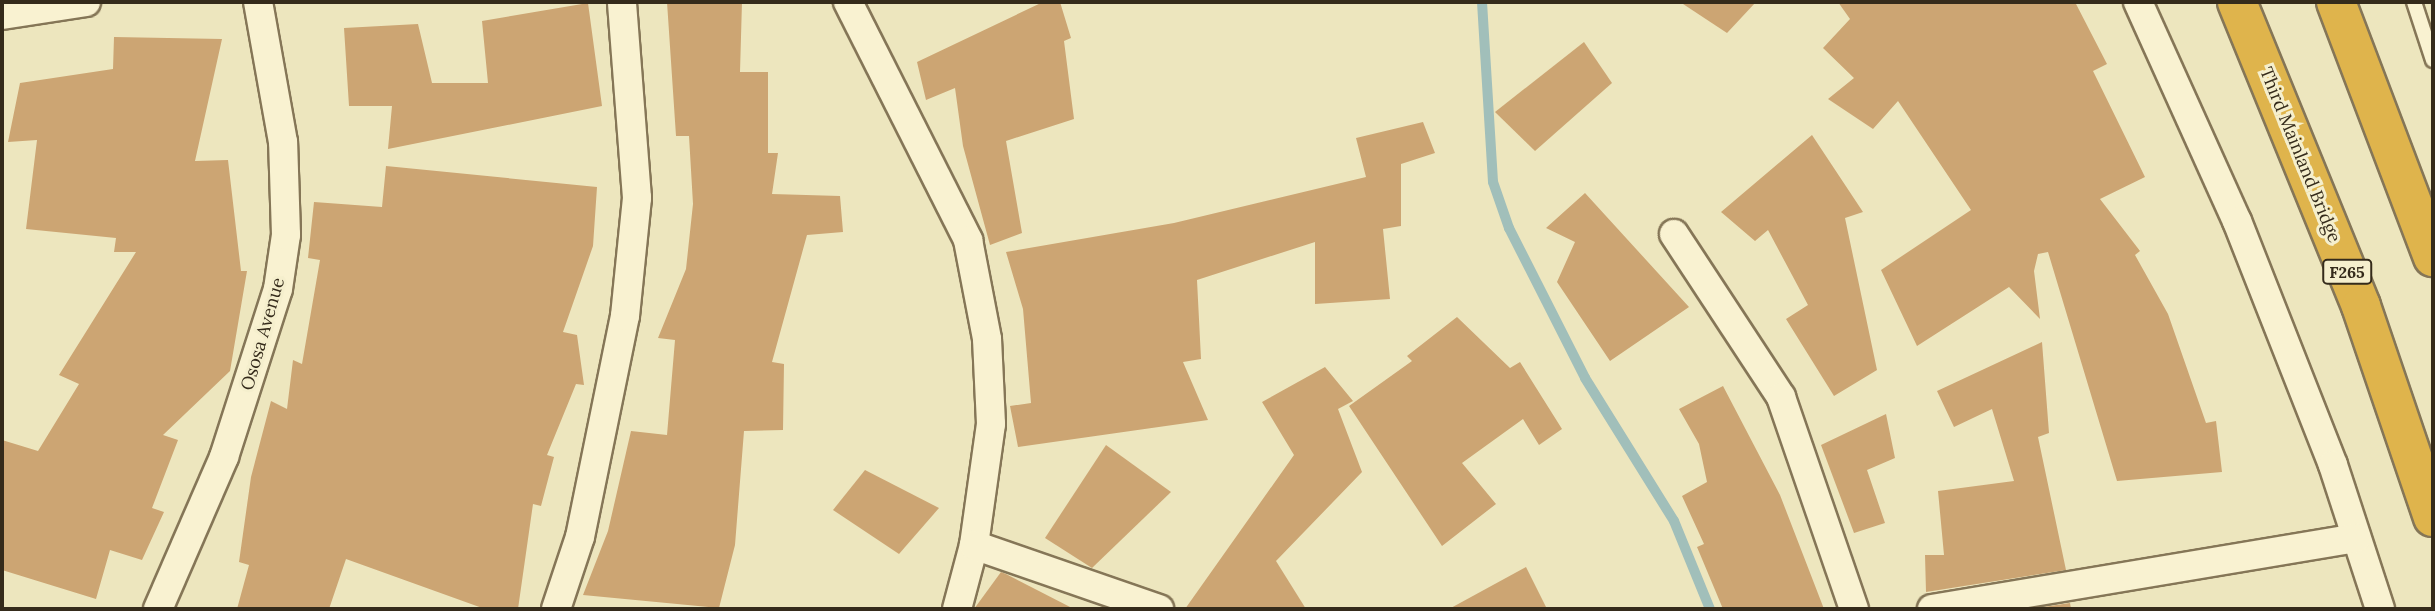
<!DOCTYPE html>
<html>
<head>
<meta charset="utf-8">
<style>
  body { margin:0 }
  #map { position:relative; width:2435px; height:611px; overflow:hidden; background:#ede6be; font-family:Lora,serif }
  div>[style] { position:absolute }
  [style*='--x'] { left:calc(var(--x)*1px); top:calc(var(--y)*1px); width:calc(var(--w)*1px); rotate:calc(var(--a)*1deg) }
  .stream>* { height:10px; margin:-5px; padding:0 5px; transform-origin:5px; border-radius:5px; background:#a1bfba }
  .building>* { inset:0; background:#cca573 }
  .roads { filter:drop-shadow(2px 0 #857657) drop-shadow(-2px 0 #857657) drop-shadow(0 2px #857657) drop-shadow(0 -2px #857657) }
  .lane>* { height:14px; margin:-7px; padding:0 7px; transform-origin:7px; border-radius:7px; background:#f9f2d1 }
  .street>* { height:28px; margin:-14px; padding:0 14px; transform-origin:14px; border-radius:14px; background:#f9f2d1 }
  .highway>* { height:38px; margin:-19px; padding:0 19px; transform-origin:19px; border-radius:19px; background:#dfb44c }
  span { translate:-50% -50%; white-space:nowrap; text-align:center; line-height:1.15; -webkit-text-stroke:6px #f5efcd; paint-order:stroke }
  .shield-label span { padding:2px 5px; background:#f5efcd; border:2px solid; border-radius:5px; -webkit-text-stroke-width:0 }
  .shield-label { font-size:16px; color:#352b1b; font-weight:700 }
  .street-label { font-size:18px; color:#352b1b }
  .frame { position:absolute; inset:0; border:4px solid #352b1b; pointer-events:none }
</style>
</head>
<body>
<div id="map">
  <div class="stream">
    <i style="--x:1482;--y:2;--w:180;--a:86.5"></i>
    <i style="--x:1493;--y:182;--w:49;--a:70.8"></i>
    <i style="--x:1509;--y:228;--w:168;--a:63.1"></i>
    <i style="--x:1585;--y:378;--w:168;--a:58.1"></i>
    <i style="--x:1674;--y:521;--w:95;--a:67.8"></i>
  </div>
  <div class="building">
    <i style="clip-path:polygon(667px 2px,742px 2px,740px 72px,768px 72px,768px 153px,778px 153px,772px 194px,840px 196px,843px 232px,807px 235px,772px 362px,784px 364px,783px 430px,744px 431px,735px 545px,719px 608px,583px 595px,608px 531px,631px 431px,667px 435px,675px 340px,658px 338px,686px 269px,693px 204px,689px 136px,676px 136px)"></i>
    <i style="clip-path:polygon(1043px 2px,1060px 2px,1071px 38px,1064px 41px,1074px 119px,1006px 141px,1022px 233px,990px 245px,963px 146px,955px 88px,926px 100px,917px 62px)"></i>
    <i style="clip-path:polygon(1680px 2px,1756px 2px,1727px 33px)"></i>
    <i style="clip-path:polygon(1838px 2px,2075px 2px,2107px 64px,2093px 71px,2145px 177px,2100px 199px,2140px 251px,2135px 255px,2168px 314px,2206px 423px,2216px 421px,2222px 472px,2117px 481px,2048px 252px,2038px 254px,2034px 271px,2040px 319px,2009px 287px,1917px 346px,1881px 270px,1971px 210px,1898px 101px,1873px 129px,1828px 99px,1854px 78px,1823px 48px,1850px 19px)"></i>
    <i style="clip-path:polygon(588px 3px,602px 106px,388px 149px,392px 106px,349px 106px,344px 28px,418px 24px,432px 83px,488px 83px,482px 21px)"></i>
    <i style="clip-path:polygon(114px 37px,222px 39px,195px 161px,228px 160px,241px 271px,247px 271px,230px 371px,163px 435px,178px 440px,152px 508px,164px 512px,142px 560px,110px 550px,96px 599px,2px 570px,2px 440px,38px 451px,79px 384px,59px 375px,136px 252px,114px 252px,116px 238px,26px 229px,37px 140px,8px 142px,20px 83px,113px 69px)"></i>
    <i style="clip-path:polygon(1584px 42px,1612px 83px,1535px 151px,1495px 112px)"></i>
    <i style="clip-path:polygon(1423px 122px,1435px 153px,1401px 164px,1401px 226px,1383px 229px,1390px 299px,1315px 304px,1315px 242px,1197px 280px,1201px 359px,1183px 362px,1208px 420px,1018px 447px,1010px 406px,1031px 403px,1023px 309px,1006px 252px,1174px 223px,1366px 177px,1356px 138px)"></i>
    <i style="clip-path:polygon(1812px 135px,1863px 212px,1845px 218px,1877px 370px,1834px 396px,1786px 319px,1808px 305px,1768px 230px,1755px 241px,1721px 212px)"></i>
    <i style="clip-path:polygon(386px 166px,597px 187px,593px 246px,563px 332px,577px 335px,584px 385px,576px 384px,547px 455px,554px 457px,541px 506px,533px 504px,518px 609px,485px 609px,346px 559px,329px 609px,237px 609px,249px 565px,239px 562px,251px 477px,271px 401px,287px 409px,293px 360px,302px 364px,320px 260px,308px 258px,314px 202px,382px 207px)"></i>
    <i style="clip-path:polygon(1585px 193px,1689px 307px,1610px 361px,1557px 282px,1575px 242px,1546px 228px)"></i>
    <i style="clip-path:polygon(1457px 317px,1510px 368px,1520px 362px,1562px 429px,1539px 445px,1523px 419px,1462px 463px,1496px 504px,1442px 546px,1349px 406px,1412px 361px,1407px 356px)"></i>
    <i style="clip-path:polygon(2042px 342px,2049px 433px,2038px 437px,2066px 570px,1926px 592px,1925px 555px,1944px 555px,1938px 491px,2014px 481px,1992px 409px,1954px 427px,1937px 391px)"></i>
    <i style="clip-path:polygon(1325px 367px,1353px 401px,1338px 409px,1362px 472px,1276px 561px,1306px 609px,1185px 609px,1294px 455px,1262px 402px)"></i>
    <i style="clip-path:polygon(1723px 386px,1780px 495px,1824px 609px,1723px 609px,1697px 547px,1704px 544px,1682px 496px,1707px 482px,1699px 444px,1679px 409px)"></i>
    <i style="clip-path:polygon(1886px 414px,1895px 458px,1867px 470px,1885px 523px,1854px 533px,1821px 445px)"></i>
    <i style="clip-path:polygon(1106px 445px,1171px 492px,1092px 568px,1045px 538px)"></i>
    <i style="clip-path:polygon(865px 470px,939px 508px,899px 554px,833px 510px)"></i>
    <i style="clip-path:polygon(1526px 567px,1547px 609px,1449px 609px)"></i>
    <i style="clip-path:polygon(1001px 572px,1006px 574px,1074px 609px,974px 609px)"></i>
    <i style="clip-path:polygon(2070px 603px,2071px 609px,2031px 609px)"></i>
  </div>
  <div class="roads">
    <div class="lane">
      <i style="--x:2414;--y:2;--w:61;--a:71.9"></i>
    </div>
    <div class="street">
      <i style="--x:848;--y:2;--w:267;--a:63.2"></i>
      <i style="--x:968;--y:240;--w:101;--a:79.1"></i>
      <i style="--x:987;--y:339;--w:85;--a:87.3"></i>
      <i style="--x:991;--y:424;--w:122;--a:98"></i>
      <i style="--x:974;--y:545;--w:66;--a:104.9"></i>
      <i style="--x:2138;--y:2;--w:240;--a:65.7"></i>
      <i style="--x:2237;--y:221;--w:262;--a:68.5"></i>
      <i style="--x:2333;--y:465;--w:151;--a:71.9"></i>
      <i style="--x:2;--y:15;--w:85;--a:-8.8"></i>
      <i style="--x:1674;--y:234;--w:195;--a:56.7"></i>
      <i style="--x:1781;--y:397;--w:224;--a:71"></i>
      <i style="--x:974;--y:545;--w:196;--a:19.1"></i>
      <i style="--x:158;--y:609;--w:166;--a:-66.5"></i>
      <i style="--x:224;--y:457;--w:176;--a:-72.2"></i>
      <i style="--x:278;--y:289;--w:55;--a:-81.6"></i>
      <i style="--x:286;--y:235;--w:93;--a:-91.8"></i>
      <i style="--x:283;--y:142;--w:142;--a:-100.1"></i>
      <i style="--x:556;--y:609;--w:76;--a:-71.6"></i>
      <i style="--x:580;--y:537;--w:226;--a:-78.5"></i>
      <i style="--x:625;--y:316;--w:119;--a:-84.2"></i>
      <i style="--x:637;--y:198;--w:197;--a:-94.4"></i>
      <i style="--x:1932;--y:609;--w:430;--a:-9.5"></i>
    </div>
    <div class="highway">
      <i style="--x:2237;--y:2;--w:328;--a:67.8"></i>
      <i style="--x:2361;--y:306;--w:223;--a:71.2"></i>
      <i style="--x:2336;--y:2;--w:273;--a:69.2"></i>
    </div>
  </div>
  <div class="shield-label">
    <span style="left:2347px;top:272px">F265</span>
  </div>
  <div class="street-label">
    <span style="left:2300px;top:155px;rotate:68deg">Third Mainland Bridge</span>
    <span style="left:263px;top:334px;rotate:-74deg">Ososa Avenue</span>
  </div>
  <div class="frame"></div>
</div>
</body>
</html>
